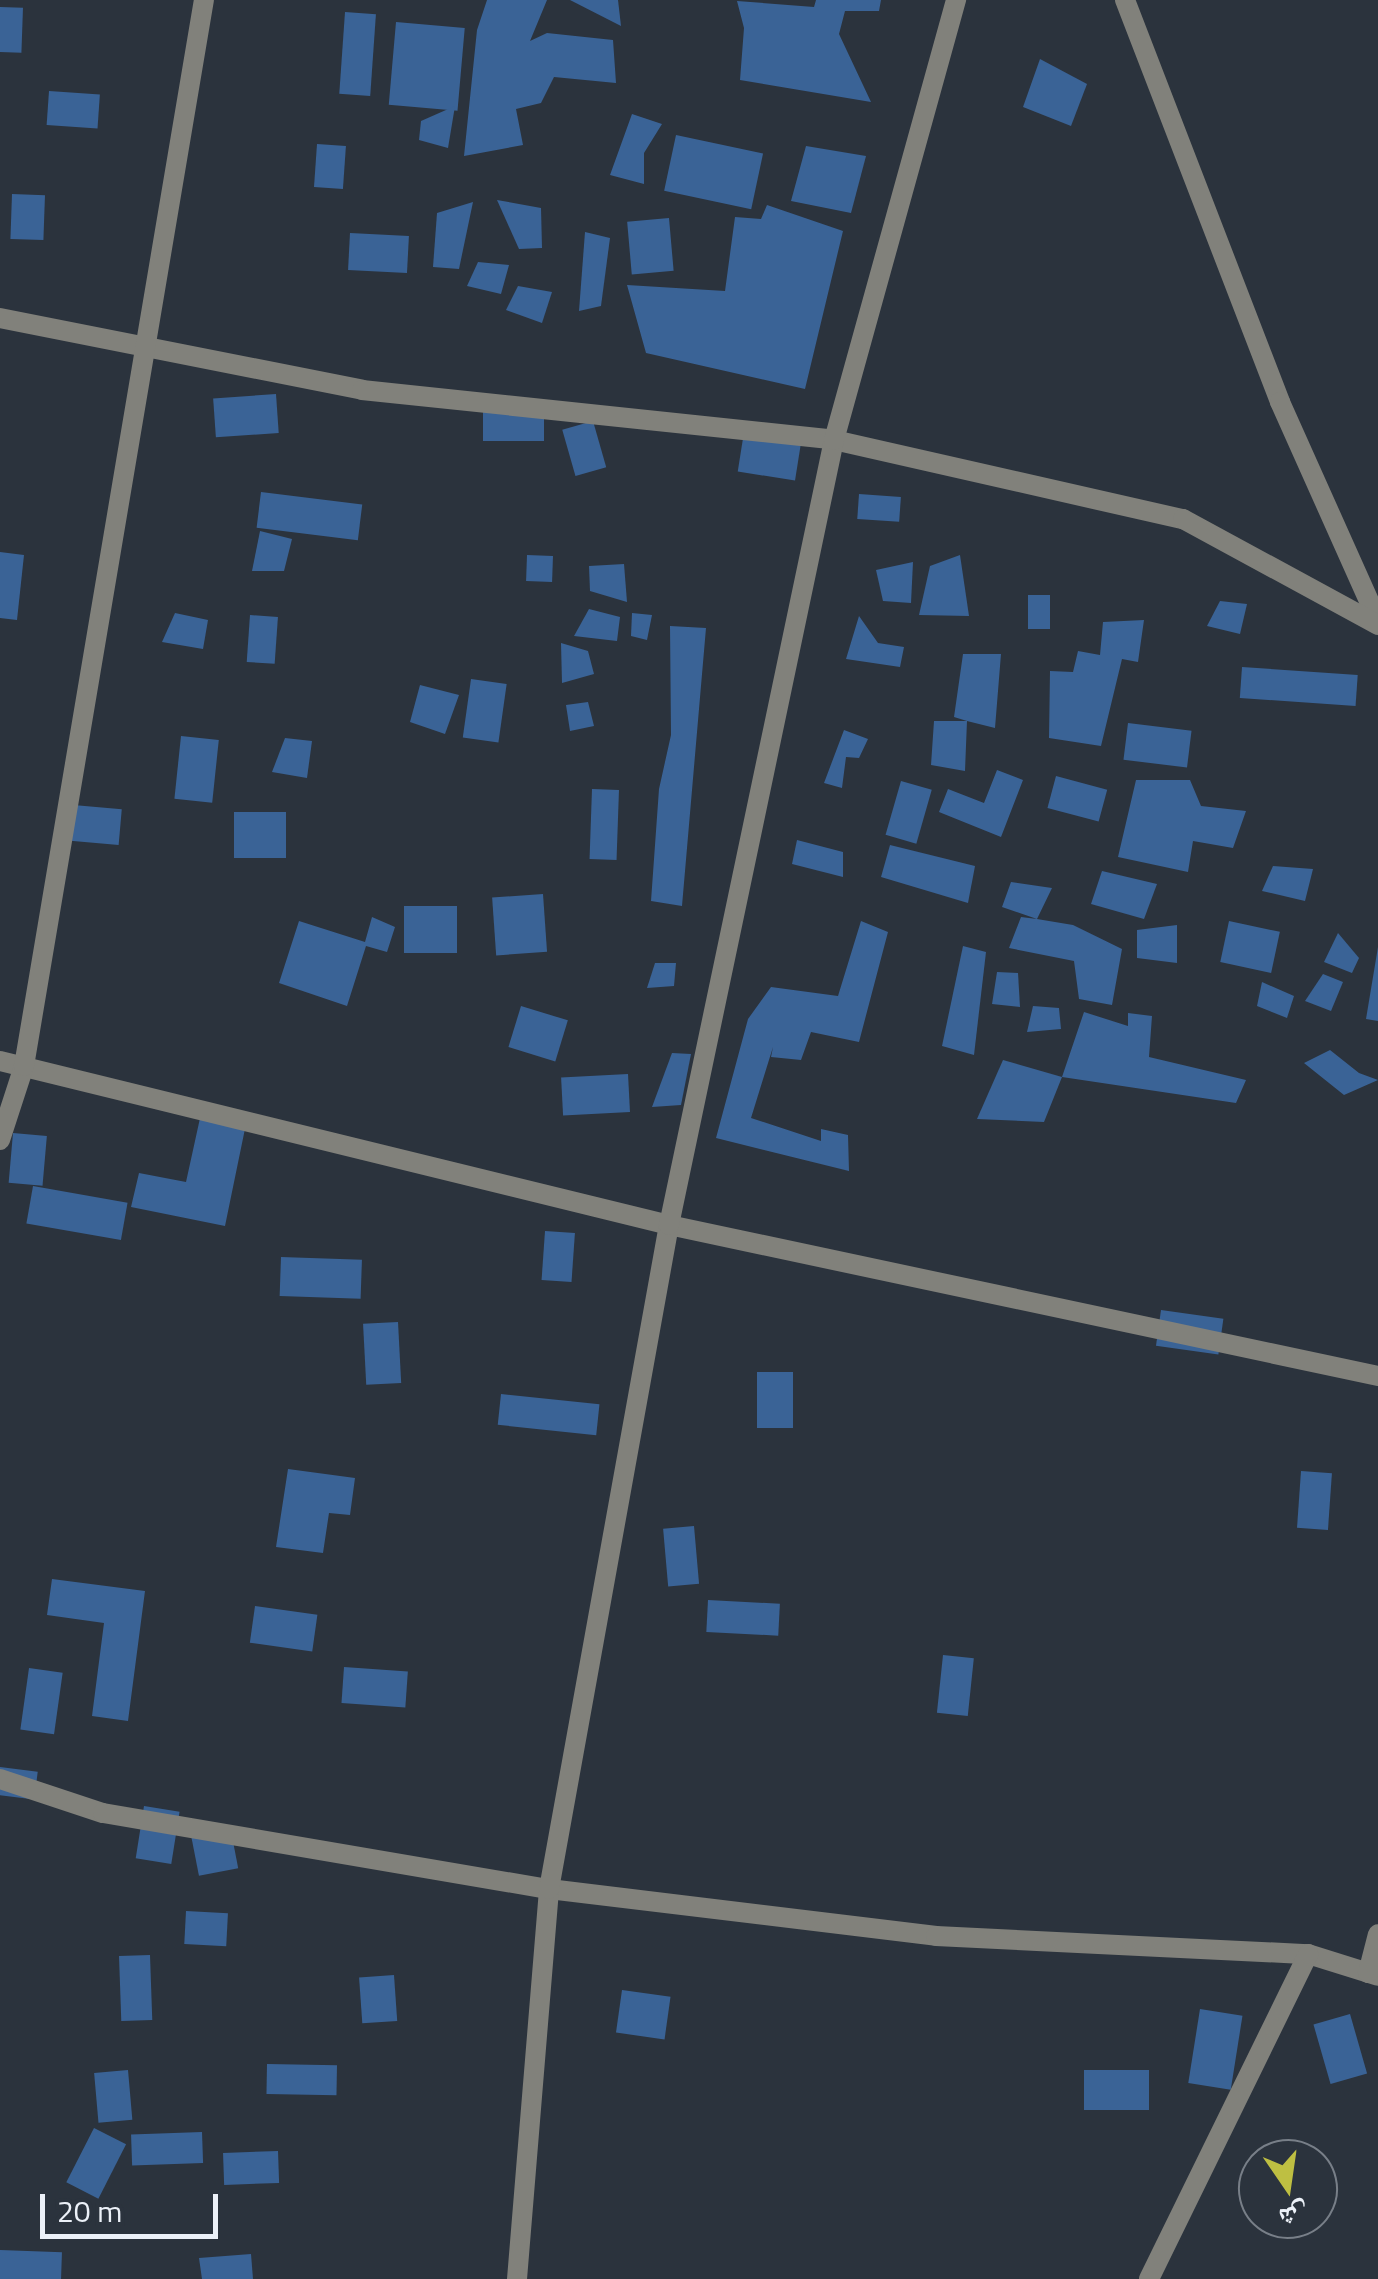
<!DOCTYPE html>
<html>
<head>
<meta charset="utf-8">
<style>
  body { margin:0 }
  #map { position:relative; width:1378px; height:2279px; overflow:hidden; background:#2b333d; font-family:"Titillium Web","Noto Naskh Arabic",sans-serif }
  div>[style] { position:absolute }
  [style*='--x'] { left:calc(var(--x)*1px); top:calc(var(--y)*1px); width:calc(var(--w)*1px); rotate:calc(var(--a)*1deg) }
  .building>* { inset:0; background:#3a6396; transform-origin:0 0 }
  .street>* { height:20px; margin:-10px; padding:0 10px; transform-origin:10px; border-radius:10px; background:#81817b }
  span { translate:-50% -50%; white-space:nowrap; text-align:center; line-height:1.15; -webkit-text-stroke:8px #2b333d; paint-order:stroke }
  .north { position:absolute; left:1238px; top:2139px; width:100px; height:100px; box-sizing:border-box; background:#2b333d; border:2px solid #787f88; border-radius:50%; rotate:167deg; font-size:28px; font-weight:700; line-height:40px; text-align:center; color:#ecf1f8 }
  .north::after { content:''; display:block; margin:auto; width:35px; height:45px; background:#bebf42; clip-path:polygon(50% 0,100% 100%,50% 72%,0 100%) }
  .scale { position:absolute; left:40px; top:2194px; width:178px; height:45px; box-sizing:border-box; border:5px solid #ecf1f8; border-top:0; padding-left:12px; font-size:30px; line-height:35px; white-space:nowrap; color:#ecf1f8; -webkit-text-stroke:8px #2b333d; paint-order:stroke }
</style>
</head>
<body>
<div id="map">
  <div class="building">
    <i style="clip-path:polygon(487px 0,547px 0,530px 41px,547px 33px,613px 40px,616px 83px,554px 77px,541px 103px,516px 109px,523px 145px,464px 156px,477px 30px)"></i>
    <i style="clip-path:polygon(570px 0,618px 0,621px 26px)"></i>
    <i style="clip-path:polygon(816px 0,881px 0,879px 11px,845px 11px,839px 34px,871px 102px,740px 80px,744px 28px,737px 1px,814px 7px)"></i>
    <i style="left:0;top:7px;width:23px;height:45px;rotate:2deg"></i>
    <i style="left:345px;top:12px;width:31px;height:82px;rotate:4deg"></i>
    <i style="left:396px;top:22px;width:69px;height:83px;rotate:5deg"></i>
    <i style="clip-path:polygon(1040px 59px,1087px 84px,1071px 126px,1023px 107px)"></i>
    <i style="left:49px;top:91px;width:51px;height:34px;rotate:4deg"></i>
    <i style="clip-path:polygon(455px 106px,448px 148px,419px 140px,421px 121px)"></i>
    <i style="clip-path:polygon(632px 114px,662px 124px,644px 153px,644px 184px,610px 175px)"></i>
    <i style="left:676px;top:135px;width:89px;height:57px;rotate:12deg"></i>
    <i style="left:317px;top:144px;width:29px;height:43px;rotate:4deg"></i>
    <i style="clip-path:polygon(806px 146px,866px 156px,851px 213px,791px 201px)"></i>
    <i style="left:12px;top:194px;width:33px;height:45px;rotate:2deg"></i>
    <i style="clip-path:polygon(497px 200px,541px 208px,542px 248px,519px 249px)"></i>
    <i style="clip-path:polygon(473px 202px,459px 269px,433px 267px,437px 213px)"></i>
    <i style="clip-path:polygon(767px 205px,843px 231px,805px 389px,646px 353px,627px 285px,725px 291px,735px 217px,761px 219px)"></i>
    <i style="left:669px;top:218px;width:53px;height:42px;rotate:85deg"></i>
    <i style="clip-path:polygon(585px 232px,610px 238px,601px 306px,579px 311px)"></i>
    <i style="left:350px;top:233px;width:59px;height:37px;rotate:3deg"></i>
    <i style="clip-path:polygon(478px 262px,509px 265px,501px 294px,467px 286px)"></i>
    <i style="clip-path:polygon(518px 286px,552px 292px,542px 323px,506px 310px)"></i>
    <i style="left:276px;top:394px;width:39px;height:63px;rotate:86deg"></i>
    <i style="left:544px;top:408px;width:33px;height:61px;rotate:90deg"></i>
    <i style="left:593px;top:421px;width:48px;height:32px;rotate:74deg"></i>
    <i style="left:744px;top:432px;width:58px;height:40px;rotate:9deg"></i>
    <i style="left:261px;top:492px;width:102px;height:36px;rotate:7deg"></i>
    <i style="left:859px;top:494px;width:42px;height:25px;rotate:4deg"></i>
    <i style="clip-path:polygon(260px 531px,292px 539px,284px 571px,252px 571px)"></i>
    <i style="clip-path:polygon(0 552px,24px 555px,17px 620px,0 618px)"></i>
    <i style="left:527px;top:555px;width:26px;height:26px;rotate:2deg"></i>
    <i style="clip-path:polygon(960px 555px,969px 616px,919px 615px,930px 566px)"></i>
    <i style="clip-path:polygon(913px 562px,911px 603px,883px 601px,876px 570px)"></i>
    <i style="clip-path:polygon(624px 564px,627px 602px,590px 591px,589px 566px)"></i>
    <i style="left:1028px;top:595px;width:22px;height:34px"></i>
    <i style="clip-path:polygon(1220px 601px,1247px 604px,1240px 634px,1207px 626px)"></i>
    <i style="clip-path:polygon(589px 609px,620px 617px,617px 641px,574px 636px)"></i>
    <i style="clip-path:polygon(175px 613px,208px 620px,203px 649px,162px 642px)"></i>
    <i style="clip-path:polygon(632px 613px,652px 615px,647px 640px,631px 636px)"></i>
    <i style="left:250px;top:615px;width:28px;height:47px;rotate:4deg"></i>
    <i style="clip-path:polygon(859px 616px,878px 643px,904px 647px,900px 667px,846px 659px)"></i>
    <i style="clip-path:polygon(1144px 620px,1138px 662px,1122px 659px,1101px 746px,1049px 738px,1050px 671px,1073px 672px,1078px 651px,1100px 655px,1103px 622px)"></i>
    <i style="clip-path:polygon(670px 626px,706px 628px,682px 906px,651px 901px,659px 789px,671px 735px)"></i>
    <i style="clip-path:polygon(561px 643px,588px 651px,594px 674px,562px 683px)"></i>
    <i style="clip-path:polygon(963px 654px,1001px 654px,995px 728px,967px 721px,965px 771px,931px 765px,934px 721px,967px 721px,954px 717px)"></i>
    <i style="left:1242px;top:667px;width:116px;height:31px;rotate:4deg"></i>
    <i style="left:471px;top:679px;width:36px;height:59px;rotate:8deg"></i>
    <i style="clip-path:polygon(420px 685px,459px 695px,445px 734px,410px 722px)"></i>
    <i style="clip-path:polygon(588px 702px,594px 726px,570px 731px,566px 705px)"></i>
    <i style="left:1128px;top:723px;width:64px;height:37px;rotate:7deg"></i>
    <i style="clip-path:polygon(844px 730px,868px 739px,859px 758px,846px 757px,842px 788px,824px 783px)"></i>
    <i style="left:181px;top:736px;width:38px;height:63px;rotate:6deg"></i>
    <i style="clip-path:polygon(285px 738px,312px 741px,307px 778px,272px 772px)"></i>
    <i style="clip-path:polygon(997px 770px,1023px 780px,1001px 837px,939px 812px,948px 789px,984px 803px)"></i>
    <i style="left:1056px;top:776px;width:53px;height:33px;rotate:15deg"></i>
    <i style="clip-path:polygon(1136px 780px,1190px 780px,1201px 806px,1246px 811px,1233px 848px,1193px 841px,1188px 872px,1118px 857px)"></i>
    <i style="left:901px;top:781px;width:32px;height:56px;rotate:16deg"></i>
    <i style="left:592px;top:789px;width:27px;height:70px;rotate:2deg"></i>
    <i style="left:62px;top:804px;width:60px;height:36px;rotate:5deg"></i>
    <i style="left:234px;top:812px;width:52px;height:46px"></i>
    <i style="clip-path:polygon(797px 840px,843px 852px,843px 877px,792px 864px)"></i>
    <i style="clip-path:polygon(890px 845px,975px 866px,968px 903px,881px 877px)"></i>
    <i style="clip-path:polygon(1273px 866px,1313px 869px,1305px 901px,1262px 891px)"></i>
    <i style="clip-path:polygon(1102px 871px,1157px 884px,1144px 919px,1091px 904px)"></i>
    <i style="clip-path:polygon(1011px 882px,1052px 888px,1037px 919px,1073px 925px,1122px 949px,1112px 1005px,1079px 999px,1074px 961px,1009px 948px,1021px 917px,1037px 919px,1002px 907px)"></i>
    <i style="left:543px;top:894px;width:58px;height:51px;rotate:86deg"></i>
    <i style="left:457px;top:906px;width:47px;height:53px;rotate:90deg"></i>
    <i style="clip-path:polygon(372px 917px,395px 927px,387px 952px,366px 946px,347px 1006px,279px 983px,299px 921px,365px 942px)"></i>
    <i style="clip-path:polygon(861px 921px,888px 932px,859px 1042px,811px 1032px,801px 1060px,771px 1057px,773px 1047px,751px 1118px,821px 1141px,821px 1129px,848px 1135px,849px 1171px,716px 1138px,748px 1019px,771px 987px,838px 996px)"></i>
    <i style="left:1229px;top:921px;width:52px;height:42px;rotate:12deg"></i>
    <i style="clip-path:polygon(1177px 925px,1177px 963px,1137px 958px,1137px 930px)"></i>
    <i style="clip-path:polygon(1338px 933px,1359px 958px,1352px 973px,1324px 962px)"></i>
    <i style="clip-path:polygon(963px 946px,986px 952px,974px 1055px,942px 1046px)"></i>
    <i style="clip-path:polygon(1378px 947px,1378px 1021px,1366px 1019px)"></i>
    <i style="clip-path:polygon(655px 963px,676px 963px,674px 986px,647px 988px)"></i>
    <i style="clip-path:polygon(997px 972px,1018px 973px,1020px 1007px,992px 1004px)"></i>
    <i style="clip-path:polygon(1323px 974px,1343px 982px,1331px 1011px,1305px 1001px)"></i>
    <i style="clip-path:polygon(1262px 982px,1294px 996px,1287px 1018px,1257px 1006px)"></i>
    <i style="left:521px;top:1006px;width:49px;height:43px;rotate:17deg"></i>
    <i style="clip-path:polygon(1033px 1006px,1059px 1008px,1061px 1029px,1027px 1032px)"></i>
    <i style="clip-path:polygon(1084px 1012px,1128px 1026px,1128px 1013px,1152px 1016px,1149px 1057px,1246px 1080px,1236px 1103px,1062px 1077px)"></i>
    <i style="clip-path:polygon(1330px 1050px,1359px 1073px,1378px 1080px,1344px 1095px,1304px 1063px)"></i>
    <i style="clip-path:polygon(672px 1053px,691px 1054px,681px 1105px,652px 1107px)"></i>
    <i style="clip-path:polygon(1003px 1060px,1062px 1077px,1044px 1122px,977px 1119px)"></i>
    <i style="left:628px;top:1074px;width:38px;height:67px;rotate:87deg"></i>
    <i style="clip-path:polygon(202px 1109px,247px 1119px,225px 1226px,131px 1207px,139px 1173px,186px 1182px)"></i>
    <i style="left:13px;top:1133px;width:34px;height:50px;rotate:5deg"></i>
    <i style="left:33px;top:1186px;width:96px;height:38px;rotate:10deg"></i>
    <i style="left:545px;top:1231px;width:30px;height:49px;rotate:4deg"></i>
    <i style="left:281px;top:1257px;width:81px;height:39px;rotate:2deg"></i>
    <i style="left:1161px;top:1310px;width:63px;height:36px;rotate:8deg"></i>
    <i style="left:398px;top:1322px;width:61px;height:35px;rotate:87deg"></i>
    <i style="left:793px;top:1372px;width:56px;height:36px;rotate:90deg"></i>
    <i style="left:501px;top:1394px;width:99px;height:31px;rotate:6deg"></i>
    <i style="clip-path:polygon(288px 1469px,355px 1478px,350px 1515px,329px 1513px,323px 1553px,276px 1547px)"></i>
    <i style="left:1301px;top:1471px;width:31px;height:57px;rotate:4deg"></i>
    <i style="left:694px;top:1526px;width:58px;height:31px;rotate:85deg"></i>
    <i style="clip-path:polygon(52px 1579px,145px 1591px,128px 1721px,92px 1716px,104px 1623px,47px 1615px)"></i>
    <i style="left:708px;top:1600px;width:72px;height:32px;rotate:3deg"></i>
    <i style="left:255px;top:1606px;width:63px;height:37px;rotate:8deg"></i>
    <i style="left:943px;top:1655px;width:31px;height:58px;rotate:6deg"></i>
    <i style="left:344px;top:1667px;width:64px;height:36px;rotate:4deg"></i>
    <i style="left:29px;top:1668px;width:34px;height:62px;rotate:8deg"></i>
    <i style="left:0;top:1767px;width:38px;height:28px;rotate:7deg"></i>
    <i style="left:144px;top:1806px;width:36px;height:53px;rotate:9deg"></i>
    <i style="left:230px;top:1826px;width:43px;height:40px;rotate:79deg"></i>
    <i style="left:186px;top:1911px;width:42px;height:33px;rotate:3deg"></i>
    <i style="left:150px;top:1955px;width:65px;height:31px;rotate:88deg"></i>
    <i style="left:394px;top:1975px;width:46px;height:35px;rotate:86deg"></i>
    <i style="left:622px;top:1990px;width:49px;height:43px;rotate:8deg"></i>
    <i style="left:1200px;top:2009px;width:43px;height:75px;rotate:9deg"></i>
    <i style="left:1350px;top:2014px;width:62px;height:38px;rotate:74deg"></i>
    <i style="left:267px;top:2064px;width:70px;height:30px;rotate:1deg"></i>
    <i style="left:128px;top:2070px;width:50px;height:34px;rotate:85deg"></i>
    <i style="left:1084px;top:2070px;width:65px;height:40px"></i>
    <i style="left:94px;top:2128px;width:36px;height:61px;rotate:27deg"></i>
    <i style="left:202px;top:2132px;width:31px;height:71px;rotate:88deg"></i>
    <i style="left:278px;top:2151px;width:32px;height:55px;rotate:88deg"></i>
    <i style="left:0;top:2250px;width:62px;height:29px;rotate:2deg"></i>
    <i style="clip-path:polygon(251px 2254px,253px 2279px,202px 2279px,199px 2258px)"></i>
  </div>
  <div class="street">
    <i style="--x:1125;--y:0;--w:431;--a:68.9"></i>
    <i style="--x:1280;--y:402;--w:240;--a:65.9"></i>
    <i style="--x:0;--y:318;--w:369;--a:11.2"></i>
    <i style="--x:362;--y:390;--w:475;--a:6"></i>
    <i style="--x:834;--y:440;--w:358;--a:12.8"></i>
    <i style="--x:1183;--y:519;--w:222;--a:28.5"></i>
    <i style="--x:0;--y:1061;--w:689;--a:13.77"></i>
    <i style="--x:669;--y:1225;--w:725;--a:12.02"></i>
    <i style="--x:0;--y:1140;--w:78;--a:-72"></i>
    <i style="--x:24;--y:1066;--w:1081;--a:-80.42"></i>
    <i style="--x:0;--y:1779;--w:108;--a:18.3"></i>
    <i style="--x:103;--y:1813;--w:452;--a:9.7"></i>
    <i style="--x:549;--y:1889;--w:390;--a:6.9"></i>
    <i style="--x:936;--y:1936;--w:372;--a:2.8"></i>
    <i style="--x:1308;--y:1954;--w:73;--a:17.4"></i>
    <i style="--x:1368;--y:1973;--w:40;--a:-75.6"></i>
    <i style="--x:517;--y:2279;--w:391;--a:-85.3"></i>
    <i style="--x:549;--y:1889;--w:675;--a:-79.76"></i>
    <i style="--x:669;--y:1225;--w:802;--a:-78.13"></i>
    <i style="--x:834;--y:440;--w:457;--a:-74.5"></i>
    <i style="--x:1149;--y:2279;--w:362;--a:-63.9"></i>
  </div>
  <div class="north">ش</div>
  <div class="scale">20 m</div>
</div>
</body>
</html>
